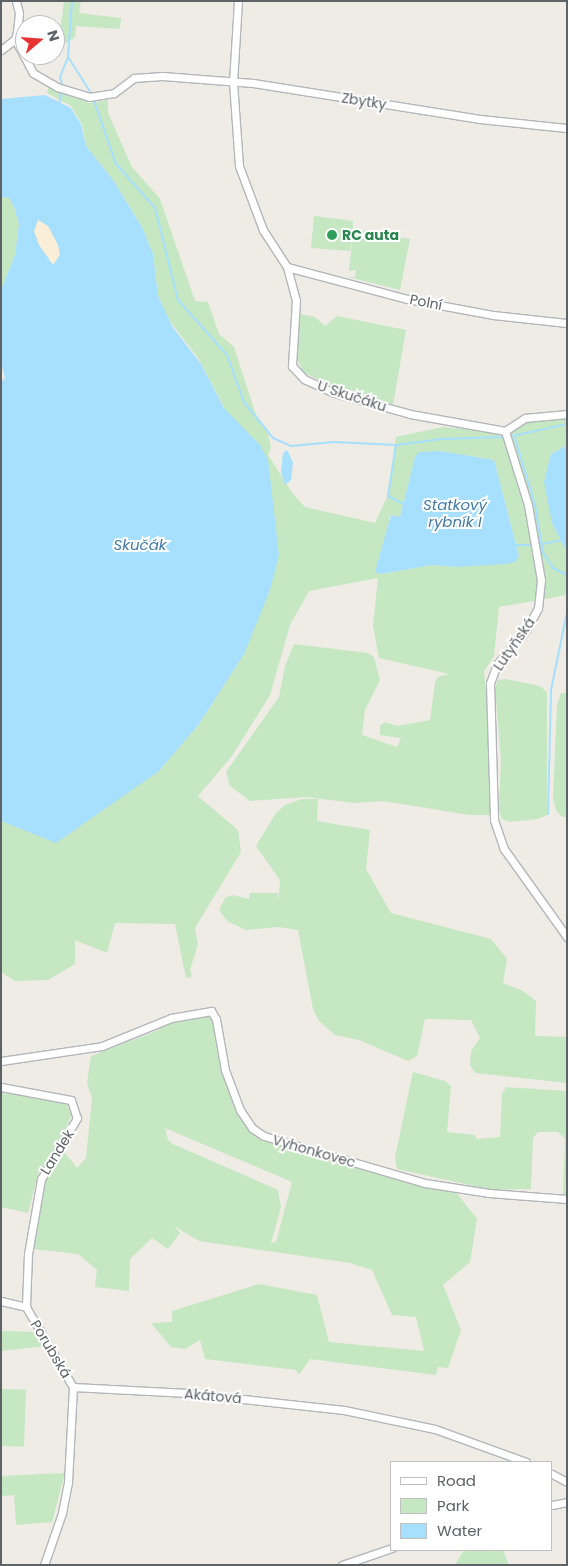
<!DOCTYPE html>
<html>
<head>
<meta charset="utf-8">
<style>
  body { margin:0 }
  #map { position:relative; width:568px; height:1566px; overflow:hidden; background:#efece6; font-family:Poppins,sans-serif }
  div>[style] { position:absolute }
  [style*='--x'] { left:calc(var(--x)*1px); top:calc(var(--y)*1px); width:calc(var(--w)*1px); rotate:calc(var(--a)*1deg) }
  .green>* { inset:0; background:#c5e7c2; transform-origin:0 0 }
  .sand>* { inset:0; background:#faefd6 }
  .water>* { inset:0; background:#a7dffe }
  .stream>* { height:2px; margin:-1px; padding:0 1px; transform-origin:1px; border-radius:1px; background:#a7dffe }
  .roads { filter:drop-shadow(1px 0 #b3b6ba) drop-shadow(-1px 0 #b3b6ba) drop-shadow(0 1px #b3b6ba) drop-shadow(0 -1px #b3b6ba) }
  .minor>* { height:7px; margin:-3.5px; padding:0 3.5px; transform-origin:3.5px; border-radius:3.5px; background:#fff }
  .dots>* { width:14px; height:14px; translate:-50% -50%; box-sizing:border-box; border:2px solid #fff; border-radius:50% }
  span { translate:-50% -50%; white-space:nowrap; text-align:center; line-height:1.15; -webkit-text-stroke:4px #fff; paint-order:stroke }
  .street-label { font-size:14px; color:#5d6266 }
  .leisure-label { font-size:14px; color:#27864d; font-weight:700 }
  .left { translate:0 -50%; text-align:left }
  .water-label { font-size:15px; color:#407ba8; font-style:italic }
  .frame { position:absolute; inset:0; border:2px solid #5d6266; pointer-events:none }
  .legend { position:absolute; left:390px; top:1461px; width:162px; height:90px; box-sizing:border-box; background:#fff; border:1px solid #bec0c2; margin:0; padding:6px 9px; list-style:none; font-size:15px; color:#5d6266 }
  .legend li { display:flex; align-items:center; gap:10px; height:25px }
  .legend b { width:25px; border:1px solid #bec0c2 }
  .north { position:absolute; left:15px; top:15px; width:50px; height:50px; box-sizing:border-box; background:#fff; border:1px solid #bec0c2; border-radius:50%; rotate:72deg; font-size:14px; font-weight:700; line-height:20px; text-align:center; color:#5d6266 }
  .north::after { content:''; display:block; margin:auto; width:18px; height:22px; background:#e83333; clip-path:polygon(50% 0,100% 100%,50% 72%,0 100%) }
</style>
</head>
<body>
<div id="map">
  <div class="green">
    <i style="clip-path:polygon(64px 1px,81px 1px,79px 13px,121px 18px,120px 29px,76px 26px,75px 37px,64px 44px,60px 32px)"></i>
    <i style="clip-path:polygon(evenodd,49px 85px,89px 103px,108px 100px,108px 113px,132px 167px,160px 199px,195px 301px,208px 302px,219px 334px,234px 347px,256px 415px,267px 429px,271px 447px,268px 455px,293px 494px,305px 507px,375px 523px,387px 497px,396px 437px,443px 427px,512px 433px,529px 421px,567px 418px,567px 445px,551px 454px,552px 523px,567px 552px,567px 595px,499px 607px,494px 656px,484px 671px,490px 732px,490px 815px,469px 815px,383px 801px,355px 803px,305px 797px,250px 801px,230px 786px,226px 772px,279px 697px,285px 666px,294px 644px,368px 653px,374px 657px,380px 680px,365px 710px,362px 735px,397px 747px,401px 738px,380px 735px,380px 726px,385px 722px,397px 726px,430px 720px,435px 682px,438px 677px,449px 674px,379px 658px,373px 626px,378px 578px,309px 591px,290px 625px,270px 695px,232px 756px,198px 796px,238px 830px,241px 852px,195px 928px,198px 944px,190px 970px,192px 977px,186px 978px,175px 924px,115px 923px,107px 953px,75px 940px,75px 964px,48px 980px,15px 981px,1px 972px,1px 821px,11px 825px,1px 818px,1px 494px,260px 445px,226px 411px,198px 358px,169px 320px,158px 296px,153px 254px,143px 229px,113px 180px,86px 146px,82px 124px,71px 106px,47px 93px,49px 85px,441px 451px,494px 460px,519px 556px,515px 562px,458px 567px,432px 565px,381px 574px,390px 515px,400px 517px,415px 457px,441px 451px,49px 85px,244px 654px,199px 724px,159px 771px,244px 654px)"></i>
    <i style="clip-path:polygon(1px 197px,9px 198px,14px 207px,19px 224px,15px 255px,1px 290px)"></i>
    <i style="clip-path:polygon(314px 216px,353px 221px,353px 229px,410px 239px,400px 290px,348px 277px,355px 277px,356px 270px,349px 271px,353px 231px,350px 251px,311px 248px)"></i>
    <i style="clip-path:polygon(300px 314px,315px 317px,325px 326px,337px 316px,406px 330px,393px 405px,340px 390px,303px 372px,295px 353px)"></i>
    <i style="clip-path:polygon(506px 679px,540px 686px,547px 692px,547px 815px,538px 819px,509px 822px,502px 819px,499px 811px,501px 759px,495px 688px,498px 680px)"></i>
    <i style="clip-path:polygon(561px 693px,567px 693px,567px 817px,562px 817px,556px 810px,553px 797px,557px 705px)"></i>
    <i style="clip-path:polygon(302px 799px,318px 799px,317px 821px,370px 830px,366px 869px,391px 913px,491px 939px,507px 959px,503px 983px,523px 991px,536px 1001px,535px 1036px,567px 1037px,567px 1083px,475px 1073px,470px 1065px,471px 1051px,480px 1038px,471px 1020px,425px 1019px,417px 1056px,408px 1061px,359px 1040px,335px 1035px,319px 1021px,313px 1009px,298px 930px,278px 927px,246px 930px,227px 921px,219px 910px,225px 898px,232px 895px,249px 899px,250px 893px,279px 893px,276px 900px,279px 896px,280px 880px,256px 846px,276px 813px,285px 805px)"></i>
    <i style="clip-path:polygon(evenodd,210px 1014px,239px 1111px,253px 1133px,456px 1192px,477px 1219px,470px 1262px,443px 1285px,461px 1330px,448px 1368px,438px 1367px,436px 1375px,310px 1359px,299px 1375px,296px 1370px,205px 1359px,200px 1340px,185px 1349px,171px 1347px,151px 1323px,172px 1322px,172px 1311px,259px 1284px,317px 1295px,329px 1342px,424px 1351px,416px 1317px,392px 1315px,372px 1270px,350px 1263px,199px 1241px,174px 1226px,180px 1233px,168px 1249px,152px 1238px,130px 1259px,129px 1291px,95px 1287px,97px 1270px,78px 1254px,33px 1249px,45px 1174px,62px 1149px,77px 1168px,86px 1158px,92px 1098px,87px 1083px,91px 1056px,159px 1030px,158px 1026px,210px 1014px,165px 1128px,292px 1182px,276px 1242px,271px 1243px,281px 1207px,278px 1190px,173px 1144px,168px 1140px,165px 1128px)"></i>
    <i style="clip-path:polygon(413px 1072px,445px 1081px,451px 1086px,447px 1132px,475px 1135px,477px 1139px,500px 1137px,502px 1094px,506px 1087px,567px 1091px,567px 1196px,563px 1196px,565px 1139px,558px 1132px,538px 1132px,533px 1138px,531px 1189px,492px 1190px,397px 1169px,395px 1157px)"></i>
    <i style="clip-path:polygon(1px 1093px,64px 1101px,72px 1113px,62px 1140px,38px 1174px,28px 1213px,1px 1207px)"></i>
    <i style="clip-path:polygon(1px 1331px,37px 1332px,46px 1346px,1px 1351px)"></i>
    <i style="left:1px;top:1389px;width:25px;height:57px;rotate:2deg"></i>
    <i style="clip-path:polygon(65px 1473px,52px 1522px,16px 1525px,14px 1495px,1px 1496px,1px 1476px)"></i>
    <i style="clip-path:polygon(464px 1550px,503px 1550px,509px 1565px,455px 1565px)"></i>
  </div>
  <div class="sand">
    <i style="clip-path:polygon(38px 220px,48px 226px,58px 245px,60px 255px,53px 265px,39px 245px,34px 231px,34px 224px)"></i>
  </div>
  <div class="water">
    <i style="clip-path:polygon(evenodd,45px 95px,71px 108px,81px 124px,86px 146px,113px 180px,143px 229px,153px 254px,158px 296px,172px 326px,201px 364px,224px 408px,260px 445px,268px 460px,279px 555px,270px 590px,244px 654px,199px 724px,159px 771px,56px 843px,1px 821px,1px 382px,5px 378px,1px 362px,1px 290px,15px 255px,19px 224px,14px 207px,9px 198px,1px 197px,1px 99px,45px 95px,38px 220px,48px 226px,58px 245px,60px 255px,53px 265px,39px 245px,34px 231px,38px 220px)"></i>
    <i style="clip-path:polygon(567px 445px,567px 552px,552px 523px,544px 482px,551px 454px)"></i>
    <i style="clip-path:polygon(287px 450px,293px 462px,291px 480px,285px 485px,281px 472px,283px 453px)"></i>
    <i style="clip-path:polygon(441px 451px,494px 460px,519px 556px,515px 562px,505px 564px,458px 567px,432px 565px,381px 574px,375px 572px,391px 515px,400px 517px,415px 457px,419px 452px)"></i>
  </div>
  <div class="stream">
    <i style="--x:72;--y:1;--w:56;--a:94.1"></i>
    <i style="--x:68;--y:57;--w:43;--a:57.4"></i>
    <i style="--x:63;--y:87;--w:10;--a:-107"></i>
    <i style="--x:60;--y:77;--w:22;--a:-68"></i>
    <i style="--x:93;--y:98;--w:70;--a:70.8"></i>
    <i style="--x:116;--y:164;--w:59;--a:48.4"></i>
    <i style="--x:155;--y:208;--w:95;--a:76"></i>
    <i style="--x:178;--y:300;--w:74;--a:48.3"></i>
    <i style="--x:227;--y:355;--w:50;--a:70.1"></i>
    <i style="--x:244;--y:402;--w:46;--a:51.1"></i>
    <i style="--x:273;--y:438;--w:20;--a:24"></i>
    <i style="--x:291;--y:446;--w:43;--a:-5.3"></i>
    <i style="--x:334;--y:442;--w:62;--a:2.8"></i>
    <i style="--x:396;--y:445;--w:46;--a:-7.4"></i>
    <i style="--x:442;--y:439;--w:62;--a:-1.8"></i>
    <i style="--x:59;--y:104;--w:13;--a:-77"></i>
    <i style="--x:508;--y:437;--w:60;--a:-12.4"></i>
    <i style="--x:515;--y:438;--w:70;--a:73.4"></i>
    <i style="--x:535;--y:505;--w:49;--a:80.5"></i>
    <i style="--x:543;--y:553;--w:18;--a:56"></i>
    <i style="--x:553;--y:568;--w:16;--a:27"></i>
    <i style="--x:396;--y:445;--w:52;--a:98.9"></i>
    <i style="--x:388;--y:496;--w:19;--a:28"></i>
    <i style="--x:515;--y:545;--w:17;--a:0"></i>
    <i style="--x:537;--y:545;--w:31;--a:-11"></i>
    <i style="--x:548;--y:814;--w:124;--a:-88.6"></i>
    <i style="--x:551;--y:690;--w:80;--a:-78.4"></i>
  </div>
  <div class="roads">
    <div class="minor">
      <i style="--x:238;--y:1;--w:81;--a:93.5"></i>
      <i style="--x:233;--y:82;--w:84;--a:85.9"></i>
      <i style="--x:239;--y:166;--w:68;--a:69.4"></i>
      <i style="--x:263;--y:230;--w:44;--a:57"></i>
      <i style="--x:287;--y:267;--w:34;--a:75"></i>
      <i style="--x:296;--y:300;--w:66;--a:93.5"></i>
      <i style="--x:292;--y:366;--w:18;--a:47"></i>
      <i style="--x:304;--y:379;--w:33;--a:25"></i>
      <i style="--x:334;--y:393;--w:79;--a:15.4"></i>
      <i style="--x:410;--y:414;--w:97;--a:10.1"></i>
      <i style="--x:15;--y:39;--w:38;--a:62"></i>
      <i style="--x:33;--y:73;--w:28;--a:30"></i>
      <i style="--x:57;--y:87;--w:34;--a:17"></i>
      <i style="--x:89;--y:97;--w:25;--a:-9"></i>
      <i style="--x:114;--y:93;--w:25;--a:-37"></i>
      <i style="--x:134;--y:78;--w:28;--a:-4"></i>
      <i style="--x:162;--y:76;--w:91;--a:4.4"></i>
      <i style="--x:253;--y:83;--w:230;--a:9"></i>
      <i style="--x:480;--y:119;--w:87;--a:5.9"></i>
      <i style="--x:1;--y:50;--w:18;--a:-38"></i>
      <i style="--x:15;--y:39;--w:7;--a:-74"></i>
      <i style="--x:17;--y:32;--w:19;--a:-84"></i>
      <i style="--x:19;--y:13;--w:12;--a:-104"></i>
      <i style="--x:287;--y:267;--w:124;--a:14.9"></i>
      <i style="--x:407;--y:299;--w:87;--a:10.5"></i>
      <i style="--x:493;--y:315;--w:74;--a:6.2"></i>
      <i style="--x:505;--y:431;--w:77;--a:72.7"></i>
      <i style="--x:528;--y:505;--w:76;--a:80.2"></i>
      <i style="--x:541;--y:580;--w:28;--a:96"></i>
      <i style="--x:538;--y:608;--w:24;--a:118"></i>
      <i style="--x:527;--y:629;--w:46;--a:130.6"></i>
      <i style="--x:497;--y:664;--w:20;--a:110"></i>
      <i style="--x:490;--y:683;--w:137;--a:88.3"></i>
      <i style="--x:494;--y:820;--w:31;--a:71"></i>
      <i style="--x:504;--y:849;--w:108;--a:54.4"></i>
      <i style="--x:505;--y:431;--w:24;--a:-33"></i>
      <i style="--x:525;--y:418;--w:42;--a:-5.4"></i>
      <i style="--x:1;--y:1061;--w:102;--a:-8.4"></i>
      <i style="--x:102;--y:1046;--w:74;--a:-22.1"></i>
      <i style="--x:171;--y:1018;--w:41;--a:-9.9"></i>
      <i style="--x:211;--y:1011;--w:9;--a:58"></i>
      <i style="--x:216;--y:1019;--w:52;--a:80"></i>
      <i style="--x:225;--y:1070;--w:43;--a:69.4"></i>
      <i style="--x:240;--y:1110;--w:22;--a:56"></i>
      <i style="--x:252;--y:1128;--w:14;--a:34"></i>
      <i style="--x:264;--y:1136;--w:168;--a:16.3"></i>
      <i style="--x:425;--y:1183;--w:65;--a:8.9"></i>
      <i style="--x:489;--y:1193;--w:78;--a:4.4"></i>
      <i style="--x:1;--y:1087;--w:71;--a:10.5"></i>
      <i style="--x:71;--y:1100;--w:19;--a:72"></i>
      <i style="--x:77;--y:1118;--w:71;--a:120.5"></i>
      <i style="--x:41;--y:1179;--w:76;--a:99.8"></i>
      <i style="--x:28;--y:1254;--w:53;--a:92.2"></i>
      <i style="--x:1;--y:1301;--w:26;--a:13"></i>
      <i style="--x:26;--y:1307;--w:93;--a:59.6"></i>
      <i style="--x:73;--y:1387;--w:115;--a:3"></i>
      <i style="--x:188;--y:1393;--w:157;--a:6.2"></i>
      <i style="--x:344;--y:1410;--w:93;--a:11.8"></i>
      <i style="--x:435;--y:1429;--w:97;--a:19.9"></i>
      <i style="--x:552;--y:1474;--w:17;--a:28"></i>
      <i style="--x:552;--y:1505;--w:15;--a:-11"></i>
      <i style="--x:44;--y:1565;--w:55;--a:-70.9"></i>
      <i style="--x:62;--y:1513;--w:32;--a:-79"></i>
      <i style="--x:68;--y:1482;--w:95;--a:-87"></i>
      <i style="--x:342;--y:1565;--w:53;--a:-18.8"></i>
    </div>
  </div>
  <div class="dots">
    <i style="left:332px;top:235px;background:#2e9e5b"></i>
  </div>
  <div class="street-label">
    <span style="left:364px;top:101px;rotate:9deg">Zbytky</span>
    <span style="left:426px;top:302px;rotate:11deg">Polní</span>
    <span style="left:352px;top:396px;rotate:18deg">U Skučáku</span>
    <span style="left:514px;top:644px;rotate:-55deg">Lutyňská</span>
    <span style="left:314px;top:1151px;rotate:16deg">Vyhonkovec</span>
    <span style="left:57px;top:1152px;rotate:-58deg">Landek</span>
    <span style="left:51px;top:1349px;rotate:59deg">Porubská</span>
    <span style="left:213px;top:1396px;rotate:5deg">Akátová</span>
  </div>
  <div class="leisure-label">
    <span class="left" style="left:342px;top:235px">RC auta</span>
  </div>
  <div class="water-label">
    <span style="left:455px;top:513px">Statkový<br>rybník I</span>
    <span style="left:140px;top:545px">Skučák</span>
  </div>
  <div class="frame"></div>
  <ul class="legend">
  <li><b style="height:6px;background:#fff"></b>Road</li>
  <li><b style="height:14px;background:#c5e7c2"></b>Park</li>
  <li><b style="height:14px;background:#a7dffe"></b>Water</li>
  </ul>
  <div class="north">N</div>
</div>
</body>
</html>
